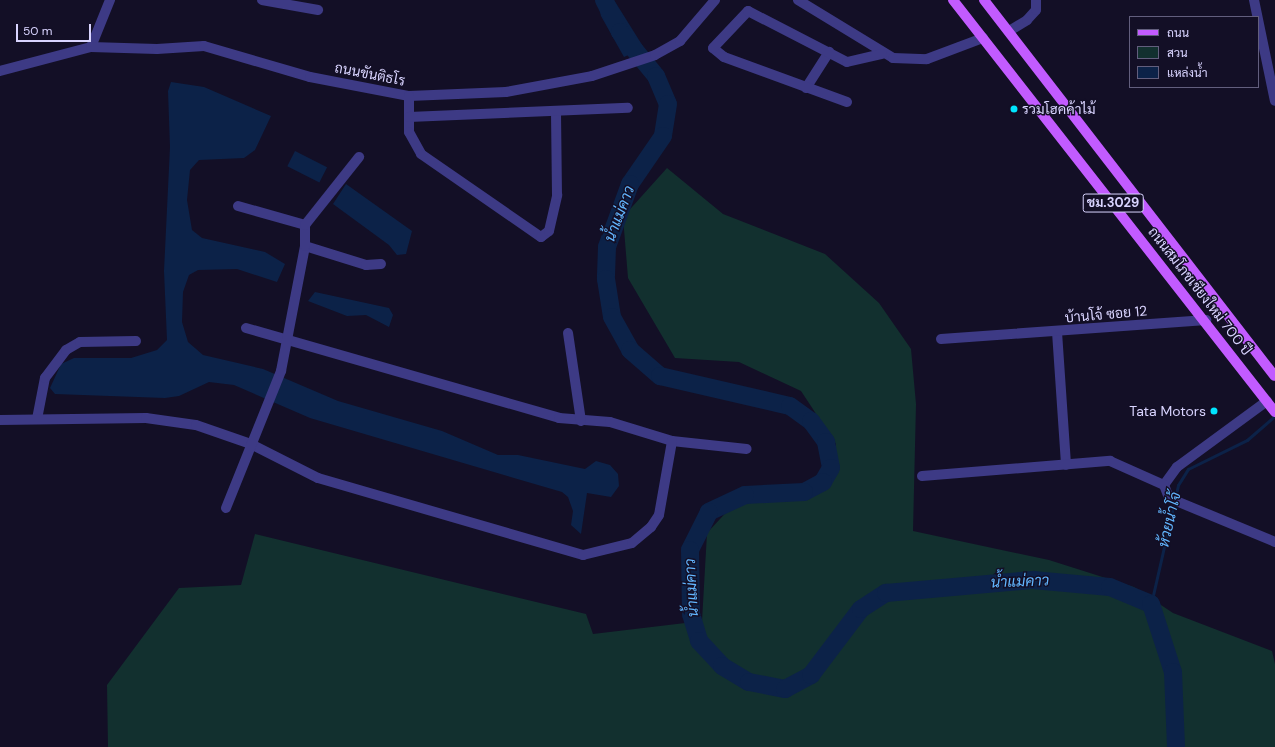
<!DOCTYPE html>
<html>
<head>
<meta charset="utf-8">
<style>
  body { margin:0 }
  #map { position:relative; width:1275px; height:747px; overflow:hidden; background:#130f26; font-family:"DM Sans",Sarabun,sans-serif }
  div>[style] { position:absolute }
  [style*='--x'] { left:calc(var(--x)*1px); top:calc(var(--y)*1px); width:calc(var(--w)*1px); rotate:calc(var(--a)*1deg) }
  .green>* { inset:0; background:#12302f }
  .water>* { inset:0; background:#0c2248; transform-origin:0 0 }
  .stream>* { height:3px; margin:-1.5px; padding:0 1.5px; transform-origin:1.5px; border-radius:1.5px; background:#0c2248 }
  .river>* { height:18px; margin:-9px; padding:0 9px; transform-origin:9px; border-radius:9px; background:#0c2248 }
  .minor>* { height:10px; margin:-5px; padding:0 5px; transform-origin:5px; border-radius:5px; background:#3d3a85 }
  .primary>* { height:10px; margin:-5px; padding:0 5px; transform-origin:5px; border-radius:5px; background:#c25bff }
  .dots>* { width:11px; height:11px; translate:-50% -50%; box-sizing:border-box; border:2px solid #130f26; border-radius:50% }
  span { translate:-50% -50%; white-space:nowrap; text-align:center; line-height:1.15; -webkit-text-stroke:3px #130f26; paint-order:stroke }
  .shield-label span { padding:1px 3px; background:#130f26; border:1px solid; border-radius:3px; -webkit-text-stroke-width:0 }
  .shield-label { font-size:13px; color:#d9d4ff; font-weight:700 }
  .street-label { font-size:14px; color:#d9d4ff }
  .poi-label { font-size:14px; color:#d9d4ff }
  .left { translate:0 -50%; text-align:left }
  .right { translate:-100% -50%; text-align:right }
  .water-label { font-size:15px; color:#62b6ff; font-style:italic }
  .legend { position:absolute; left:1129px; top:16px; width:130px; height:72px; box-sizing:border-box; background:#130f26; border:1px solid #625e7d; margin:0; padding:5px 7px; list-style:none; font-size:12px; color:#d9d4ff }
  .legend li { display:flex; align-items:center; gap:8px; height:20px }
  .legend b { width:20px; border:1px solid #625e7d }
  .scale { position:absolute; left:16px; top:24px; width:75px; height:18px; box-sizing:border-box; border:2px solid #d9d4ff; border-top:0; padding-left:5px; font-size:12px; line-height:14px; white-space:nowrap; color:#d9d4ff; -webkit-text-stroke:3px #130f26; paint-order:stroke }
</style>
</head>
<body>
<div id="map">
  <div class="green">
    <i style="clip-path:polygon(667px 168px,723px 214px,825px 254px,879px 303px,911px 349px,916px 404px,913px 531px,1049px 560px,1134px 587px,1173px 613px,1272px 651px,1275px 664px,1275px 747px,108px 747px,107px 685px,179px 588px,241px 585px,255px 534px,586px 614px,593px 634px,702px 621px,707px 533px,733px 505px,760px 499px,808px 497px,835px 477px,836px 444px,801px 391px,739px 362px,675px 358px,628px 278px,623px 217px)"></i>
  </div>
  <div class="water">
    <i style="clip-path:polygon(597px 0,614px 0,644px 48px,624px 57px,601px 16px)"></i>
    <i style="clip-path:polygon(171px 82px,204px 87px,271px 116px,255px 150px,244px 158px,199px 160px,190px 170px,187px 200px,192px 230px,202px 238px,265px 252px,285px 264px,277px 282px,237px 269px,198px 270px,189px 275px,183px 292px,182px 322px,188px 342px,203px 355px,263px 369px,338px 401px,442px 431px,498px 455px,518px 455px,585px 469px,596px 461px,610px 465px,618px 474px,619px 486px,611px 497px,587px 493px,581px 534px,571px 525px,573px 511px,568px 497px,562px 492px,310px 418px,234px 385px,209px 382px,179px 396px,165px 398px,55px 394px,50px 388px,61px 364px,74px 358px,131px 358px,157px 350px,167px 340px,164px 271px,170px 147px,168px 91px)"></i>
    <i style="left:295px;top:151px;width:36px;height:17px;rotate:27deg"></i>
    <i style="clip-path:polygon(346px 184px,412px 231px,406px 254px,397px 255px,389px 245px,333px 204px)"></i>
    <i style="clip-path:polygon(315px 292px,389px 308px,393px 315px,389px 327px,366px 315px,347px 316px,308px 301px)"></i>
  </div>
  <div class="stream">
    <i style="--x:1151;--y:604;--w:122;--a:-77.2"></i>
    <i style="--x:1178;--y:485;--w:19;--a:-58"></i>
    <i style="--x:1188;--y:469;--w:66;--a:-26.2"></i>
    <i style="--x:1247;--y:440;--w:37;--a:-41"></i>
  </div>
  <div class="river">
    <i style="--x:604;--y:0;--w:36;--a:63"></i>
    <i style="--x:620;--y:32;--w:57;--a:50.7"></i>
    <i style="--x:656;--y:76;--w:30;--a:67"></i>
    <i style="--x:668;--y:104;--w:32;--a:99"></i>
    <i style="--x:663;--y:136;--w:58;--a:124.5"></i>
    <i style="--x:630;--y:184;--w:67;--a:110.1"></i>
    <i style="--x:607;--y:247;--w:32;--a:92"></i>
    <i style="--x:606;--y:279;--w:38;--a:81"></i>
    <i style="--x:612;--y:317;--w:38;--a:61"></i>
    <i style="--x:630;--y:350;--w:40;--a:41"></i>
    <i style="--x:660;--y:376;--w:133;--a:13"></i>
    <i style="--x:790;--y:406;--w:26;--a:36"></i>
    <i style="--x:811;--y:421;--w:26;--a:54"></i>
    <i style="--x:826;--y:442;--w:26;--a:79"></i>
    <i style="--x:831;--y:468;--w:16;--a:120"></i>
    <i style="--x:823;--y:482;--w:21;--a:152"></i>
    <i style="--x:804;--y:492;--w:59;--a:177.1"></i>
    <i style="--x:745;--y:495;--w:40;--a:155"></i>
    <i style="--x:709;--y:512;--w:42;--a:116.6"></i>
    <i style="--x:690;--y:550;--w:64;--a:89.1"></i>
    <i style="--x:691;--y:614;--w:28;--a:73"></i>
    <i style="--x:699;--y:641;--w:34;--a:47"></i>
    <i style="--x:722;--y:666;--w:31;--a:31"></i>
    <i style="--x:749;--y:682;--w:37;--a:11"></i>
    <i style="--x:785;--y:689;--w:30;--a:-28"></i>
    <i style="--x:811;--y:675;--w:83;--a:-52.9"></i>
    <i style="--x:861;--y:609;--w:30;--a:-33"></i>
    <i style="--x:886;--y:593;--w:148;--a:-5.1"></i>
    <i style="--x:1033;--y:580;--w:77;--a:5.2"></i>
    <i style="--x:1110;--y:587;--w:44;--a:22.5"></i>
    <i style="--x:1151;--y:604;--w:71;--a:72.1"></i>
    <i style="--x:1173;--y:672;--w:75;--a:87.7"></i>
  </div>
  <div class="minor">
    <i style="--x:262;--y:0;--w:57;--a:10.1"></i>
    <i style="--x:798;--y:0;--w:111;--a:31.4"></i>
    <i style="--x:893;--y:58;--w:34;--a:2"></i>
    <i style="--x:927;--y:59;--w:60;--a:-20.6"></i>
    <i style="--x:1254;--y:0;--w:103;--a:78.3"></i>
    <i style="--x:1009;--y:31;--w:21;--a:-31"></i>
    <i style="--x:1027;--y:20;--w:13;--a:-48"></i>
    <i style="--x:1036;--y:10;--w:10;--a:-90"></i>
    <i style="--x:91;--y:47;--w:51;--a:-68"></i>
    <i style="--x:0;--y:71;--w:94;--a:-14.8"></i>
    <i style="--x:91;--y:47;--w:66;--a:1.7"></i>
    <i style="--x:157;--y:49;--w:47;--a:-3.7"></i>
    <i style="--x:204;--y:46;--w:110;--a:16.3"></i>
    <i style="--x:310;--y:77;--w:101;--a:10.9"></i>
    <i style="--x:409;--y:96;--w:97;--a:-2.4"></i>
    <i style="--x:506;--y:92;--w:87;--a:-10.5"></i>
    <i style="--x:592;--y:76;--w:66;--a:-18.4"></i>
    <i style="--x:655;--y:55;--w:29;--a:-29"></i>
    <i style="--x:680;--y:41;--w:54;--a:-49.5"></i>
    <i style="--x:806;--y:88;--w:43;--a:-57.4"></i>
    <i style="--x:409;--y:96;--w:36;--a:90"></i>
    <i style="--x:409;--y:132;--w:25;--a:61"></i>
    <i style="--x:421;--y:154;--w:146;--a:34.7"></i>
    <i style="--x:541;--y:237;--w:10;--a:-37"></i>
    <i style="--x:549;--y:231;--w:37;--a:-77"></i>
    <i style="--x:557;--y:195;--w:83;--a:-90.7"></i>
    <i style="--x:847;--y:102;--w:131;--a:-159.9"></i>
    <i style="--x:724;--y:57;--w:14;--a:-141"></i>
    <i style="--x:713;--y:48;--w:51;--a:-46.6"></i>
    <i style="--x:748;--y:11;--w:111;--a:27.3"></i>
    <i style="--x:847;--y:62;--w:36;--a:-13"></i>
    <i style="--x:409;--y:117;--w:219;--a:-2.4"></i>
    <i style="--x:238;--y:206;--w:70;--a:15.8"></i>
    <i style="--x:305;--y:246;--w:64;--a:17.3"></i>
    <i style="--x:366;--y:265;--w:15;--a:-4"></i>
    <i style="--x:246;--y:328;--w:326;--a:16"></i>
    <i style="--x:559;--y:418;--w:51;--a:4.5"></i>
    <i style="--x:610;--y:422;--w:65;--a:17"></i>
    <i style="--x:672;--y:441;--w:75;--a:6.1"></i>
    <i style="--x:1057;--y:332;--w:133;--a:86.1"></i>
    <i style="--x:568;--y:333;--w:89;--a:81.6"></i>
    <i style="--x:941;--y:339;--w:266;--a:-4.1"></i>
    <i style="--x:1267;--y:401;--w:112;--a:143.7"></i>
    <i style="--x:1177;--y:467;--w:22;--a:126"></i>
    <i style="--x:1164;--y:485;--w:14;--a:69"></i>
    <i style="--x:1169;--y:498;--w:115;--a:22.5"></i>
    <i style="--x:37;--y:419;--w:42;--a:-79"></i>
    <i style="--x:45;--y:378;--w:35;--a:-53"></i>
    <i style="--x:66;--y:350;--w:16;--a:-30"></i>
    <i style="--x:80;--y:342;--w:56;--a:-1"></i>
    <i style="--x:0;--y:420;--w:146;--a:-0.8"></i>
    <i style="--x:146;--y:418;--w:50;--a:8"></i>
    <i style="--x:196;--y:425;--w:58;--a:19.1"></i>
    <i style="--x:251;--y:444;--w:75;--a:26.9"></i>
    <i style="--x:318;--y:478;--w:276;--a:16.2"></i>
    <i style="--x:583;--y:555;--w:50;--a:-13.8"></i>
    <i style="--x:632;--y:543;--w:25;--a:-40"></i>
    <i style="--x:651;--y:527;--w:14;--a:-56"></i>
    <i style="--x:659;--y:515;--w:75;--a:-80"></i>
    <i style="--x:922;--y:476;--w:189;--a:-4.6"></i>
    <i style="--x:1110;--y:461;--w:59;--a:24"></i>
    <i style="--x:226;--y:508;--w:148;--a:-68.1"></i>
    <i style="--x:281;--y:371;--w:127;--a:-79.1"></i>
    <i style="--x:305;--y:246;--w:21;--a:-90"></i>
    <i style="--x:305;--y:225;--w:87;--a:-51.5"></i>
  </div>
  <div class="primary">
    <i style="--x:953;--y:0;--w:523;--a:51.99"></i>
    <i style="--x:984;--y:0;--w:475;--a:52.3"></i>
  </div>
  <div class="dots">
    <i style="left:1014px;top:109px;background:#00e5ff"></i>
    <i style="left:1214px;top:411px;background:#00e5ff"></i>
  </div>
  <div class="shield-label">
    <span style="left:1113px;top:203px">ชม.3029</span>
  </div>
  <div class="street-label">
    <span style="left:370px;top:74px;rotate:11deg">ถนนขันติธโร</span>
    <span style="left:1200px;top:291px;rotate:52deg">ถนนสมโภชเชียงใหม่ 700 ปี</span>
    <span style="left:1106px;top:314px;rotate:-5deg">บ้านโจ้ ซอย 12</span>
  </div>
  <div class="poi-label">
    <span class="left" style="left:1022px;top:109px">รวมโฮคค้าไม้</span>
    <span class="right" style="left:1206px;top:411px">Tata Motors</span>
  </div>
  <div class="water-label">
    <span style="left:620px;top:214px;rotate:-69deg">น้ำแม่คาว</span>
    <span style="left:1170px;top:520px;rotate:-77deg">ห้วยน้ำโจ้</span>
    <span style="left:1020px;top:582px;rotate:-2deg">น้ำแม่คาว</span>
    <span style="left:692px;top:588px;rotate:-93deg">น้ำแม่คาว</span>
  </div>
  <ul class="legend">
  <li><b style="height:5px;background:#c25bff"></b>ถนน</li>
  <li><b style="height:11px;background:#12302f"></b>สวน</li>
  <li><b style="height:11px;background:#0c2248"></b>แหล่งน้ำ</li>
  </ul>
  <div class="scale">50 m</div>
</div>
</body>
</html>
